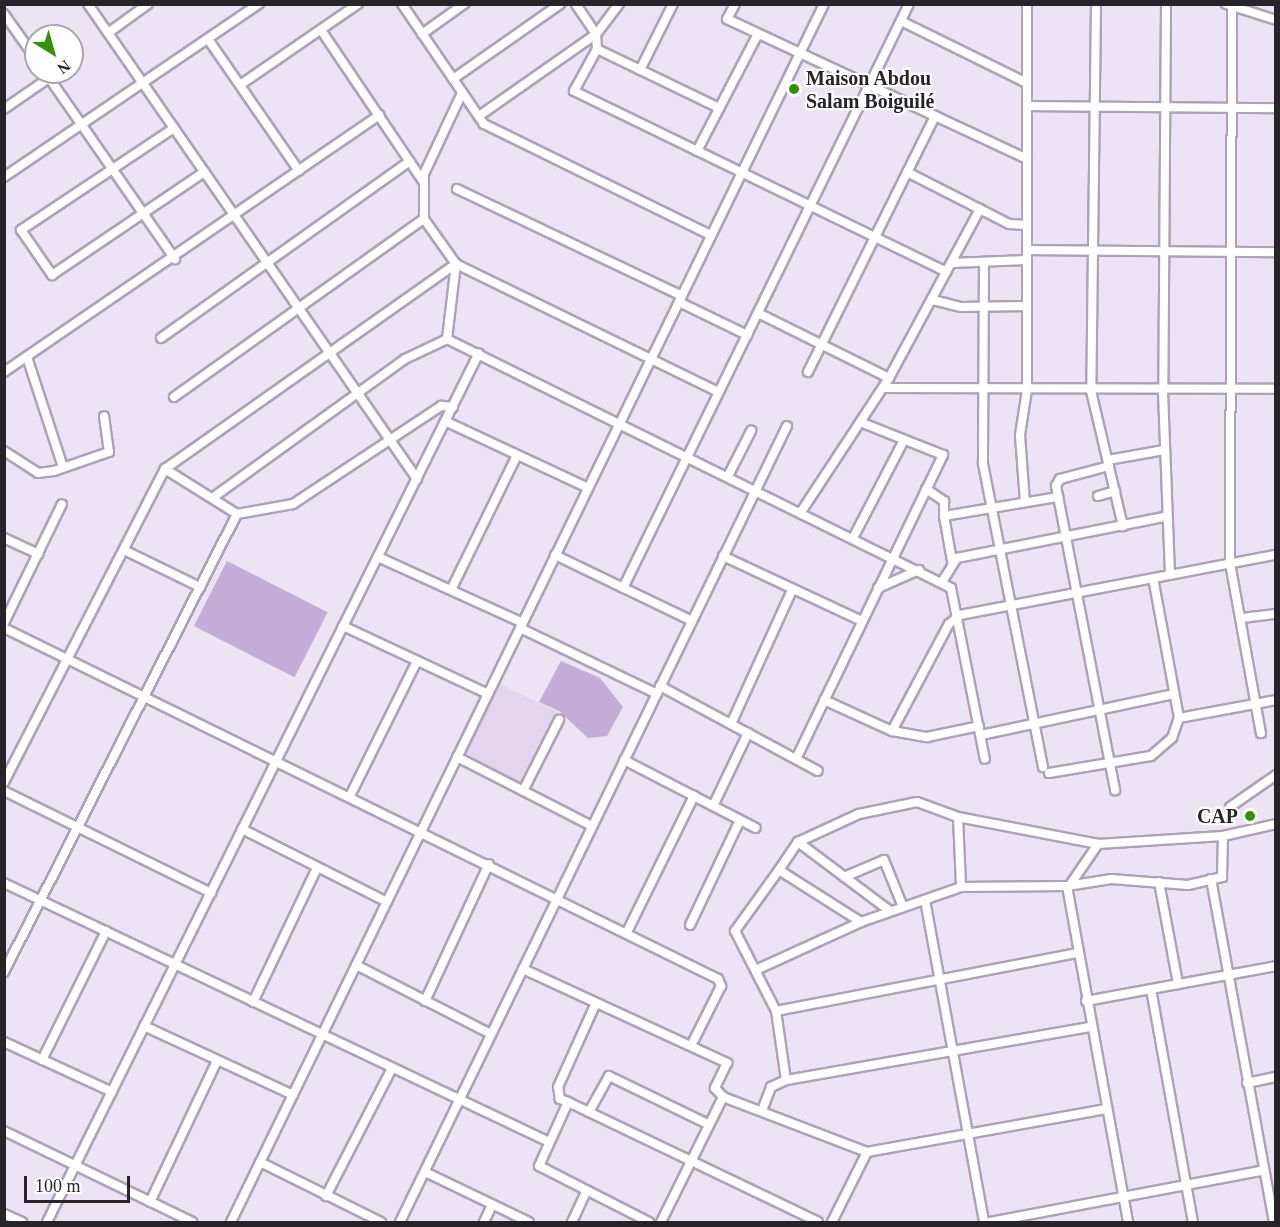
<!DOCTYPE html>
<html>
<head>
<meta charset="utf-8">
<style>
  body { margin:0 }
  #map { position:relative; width:1280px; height:1227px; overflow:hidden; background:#ece3f4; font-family:"Times New Roman",serif }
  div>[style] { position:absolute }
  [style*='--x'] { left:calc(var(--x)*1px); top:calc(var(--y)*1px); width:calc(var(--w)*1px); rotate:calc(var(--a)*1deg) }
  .built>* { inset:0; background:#e2d5ed; transform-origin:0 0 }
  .green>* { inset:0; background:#c3add6; transform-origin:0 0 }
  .roads { filter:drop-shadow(2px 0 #aca3b4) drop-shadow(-2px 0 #aca3b4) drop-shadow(0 2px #aca3b4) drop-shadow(0 -2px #aca3b4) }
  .minor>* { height:8px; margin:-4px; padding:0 4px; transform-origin:4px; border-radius:4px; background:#fff }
  .dots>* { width:16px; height:16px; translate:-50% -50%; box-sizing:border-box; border:3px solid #fff; border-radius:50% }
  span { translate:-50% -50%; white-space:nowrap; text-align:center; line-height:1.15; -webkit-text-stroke:4.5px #fff; paint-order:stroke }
  .poi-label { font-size:20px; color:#262329; font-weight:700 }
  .left { translate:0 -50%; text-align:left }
  .right { translate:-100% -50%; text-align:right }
  .frame { position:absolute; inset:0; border:6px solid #262329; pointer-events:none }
  .north { position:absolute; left:24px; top:24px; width:60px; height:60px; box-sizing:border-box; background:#fff; border:2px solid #a8a7a9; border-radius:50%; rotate:143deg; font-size:16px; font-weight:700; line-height:24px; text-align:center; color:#262329 }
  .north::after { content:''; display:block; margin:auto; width:21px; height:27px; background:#359003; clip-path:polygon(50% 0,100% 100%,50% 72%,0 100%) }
  .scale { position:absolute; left:24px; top:1176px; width:106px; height:27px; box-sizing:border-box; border:3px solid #262329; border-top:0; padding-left:8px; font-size:18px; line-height:21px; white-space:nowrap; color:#262329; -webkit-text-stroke:4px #fff; paint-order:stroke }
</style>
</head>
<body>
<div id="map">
  <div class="built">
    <i style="left:500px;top:684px;width:64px;height:83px;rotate:26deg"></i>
  </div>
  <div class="green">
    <i style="left:227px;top:561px;width:113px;height:73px;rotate:27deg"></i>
    <i style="clip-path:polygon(561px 661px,600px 678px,623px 707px,607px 736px,588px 738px,559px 711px,539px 702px)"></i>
  </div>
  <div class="roads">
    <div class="minor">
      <i style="--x:88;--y:4;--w:578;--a:55.29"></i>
      <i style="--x:402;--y:4;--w:145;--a:55.7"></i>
      <i style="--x:484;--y:124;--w:253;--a:26.1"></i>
      <i style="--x:619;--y:4;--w:38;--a:127"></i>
      <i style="--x:596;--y:34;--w:15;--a:86"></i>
      <i style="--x:597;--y:49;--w:48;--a:118.7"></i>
      <i style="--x:574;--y:91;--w:414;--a:25.9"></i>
      <i style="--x:735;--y:4;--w:17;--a:118"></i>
      <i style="--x:727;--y:19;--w:331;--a:25"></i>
      <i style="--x:1096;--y:4;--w:387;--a:90.7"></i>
      <i style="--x:1091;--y:391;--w:139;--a:76.7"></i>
      <i style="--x:1166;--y:4;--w:388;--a:90.4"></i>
      <i style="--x:1163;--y:392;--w:183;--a:87.8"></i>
      <i style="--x:1226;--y:4;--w:52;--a:17.7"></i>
      <i style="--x:1232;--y:6;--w:557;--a:90.21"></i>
      <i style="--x:1230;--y:563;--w:173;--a:79.7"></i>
      <i style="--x:4;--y:14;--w:55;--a:54.6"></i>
      <i style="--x:901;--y:21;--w:140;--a:26.2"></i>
      <i style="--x:321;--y:30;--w:182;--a:56"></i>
      <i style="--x:108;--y:33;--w:49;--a:-35.9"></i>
      <i style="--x:422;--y:34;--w:52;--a:-35.5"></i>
      <i style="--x:208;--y:39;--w:160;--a:55.4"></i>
      <i style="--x:597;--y:49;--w:136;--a:25.8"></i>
      <i style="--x:640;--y:70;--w:74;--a:-63.4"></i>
      <i style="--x:45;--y:72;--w:228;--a:55.2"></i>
      <i style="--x:453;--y:79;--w:131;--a:-35"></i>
      <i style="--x:240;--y:85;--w:143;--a:-34.5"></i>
      <i style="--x:1027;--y:106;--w:249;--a:0.5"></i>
      <i style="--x:4;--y:109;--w:55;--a:-34.6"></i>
      <i style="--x:479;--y:116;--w:143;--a:-35"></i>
      <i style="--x:596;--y:34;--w:36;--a:-124"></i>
      <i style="--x:174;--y:128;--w:184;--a:146.3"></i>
      <i style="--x:21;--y:230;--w:55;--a:55.4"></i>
      <i style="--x:52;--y:275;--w:184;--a:-34.1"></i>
      <i style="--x:697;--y:151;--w:132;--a:-62.5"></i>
      <i style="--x:907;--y:172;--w:114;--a:27"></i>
      <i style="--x:1009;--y:224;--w:18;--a:3"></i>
      <i style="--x:4;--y:177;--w:308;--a:-34.2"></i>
      <i style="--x:457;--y:189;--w:249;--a:25.4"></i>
      <i style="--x:424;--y:219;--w:55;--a:54.6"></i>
      <i style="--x:456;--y:264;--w:292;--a:26"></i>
      <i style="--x:1027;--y:250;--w:249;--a:0.5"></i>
      <i style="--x:984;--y:262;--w:202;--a:90.3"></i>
      <i style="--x:983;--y:464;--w:309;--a:78.8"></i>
      <i style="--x:951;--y:263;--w:76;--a:-2.3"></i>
      <i style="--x:933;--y:300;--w:29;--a:14"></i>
      <i style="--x:961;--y:307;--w:66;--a:-0.9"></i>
      <i style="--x:679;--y:302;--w:76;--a:25.9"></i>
      <i style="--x:758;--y:313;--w:146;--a:26.4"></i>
      <i style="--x:161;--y:338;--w:305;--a:-35.4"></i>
      <i style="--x:447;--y:339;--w:76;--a:-83.2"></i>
      <i style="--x:27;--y:357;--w:116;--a:71.9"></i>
      <i style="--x:4;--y:372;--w:455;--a:-34.4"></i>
      <i style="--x:808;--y:372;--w:286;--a:-63.6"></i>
      <i style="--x:883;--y:388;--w:393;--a:0.1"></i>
      <i style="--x:174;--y:397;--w:307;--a:-35.5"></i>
      <i style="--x:424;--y:219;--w:45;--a:-90"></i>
      <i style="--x:424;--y:174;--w:89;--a:-64.9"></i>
      <i style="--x:445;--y:421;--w:158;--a:25.1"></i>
      <i style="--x:4;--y:451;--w:40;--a:32.9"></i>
      <i style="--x:38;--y:473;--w:16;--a:-7"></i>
      <i style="--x:54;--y:471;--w:58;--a:-19.1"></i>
      <i style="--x:109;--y:452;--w:36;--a:-98"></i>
      <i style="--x:1108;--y:460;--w:57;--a:-10.1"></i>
      <i style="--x:1109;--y:466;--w:51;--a:165.1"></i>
      <i style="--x:1060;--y:479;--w:8;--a:120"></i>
      <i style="--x:1056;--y:486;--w:310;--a:79"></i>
      <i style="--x:165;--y:469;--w:85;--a:32"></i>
      <i style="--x:237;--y:514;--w:57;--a:-10.1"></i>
      <i style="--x:293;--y:504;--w:178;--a:-33.5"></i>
      <i style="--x:441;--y:406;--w:12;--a:5"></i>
      <i style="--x:728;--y:476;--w:51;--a:-62.9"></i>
      <i style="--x:926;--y:489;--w:22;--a:34"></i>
      <i style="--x:944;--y:501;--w:15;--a:90"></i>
      <i style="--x:944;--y:516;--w:116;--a:-9.5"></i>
      <i style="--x:215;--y:496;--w:234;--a:-35.8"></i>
      <i style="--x:405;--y:359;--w:47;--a:-25.5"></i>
      <i style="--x:447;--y:339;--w:562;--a:26.29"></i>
      <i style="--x:951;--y:588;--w:174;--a:78.8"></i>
      <i style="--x:1098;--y:496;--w:18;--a:-16"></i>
      <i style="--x:1025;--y:502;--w:67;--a:-94.3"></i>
      <i style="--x:1020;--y:435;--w:46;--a:-81.2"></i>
      <i style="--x:1027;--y:390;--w:386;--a:-90"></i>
      <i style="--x:801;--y:512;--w:160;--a:-56.7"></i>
      <i style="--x:889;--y:378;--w:192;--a:-61.7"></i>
      <i style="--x:944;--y:516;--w:46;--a:79.9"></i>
      <i style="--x:4;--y:538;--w:38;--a:25"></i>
      <i style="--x:853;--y:538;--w:110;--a:-62.5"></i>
      <i style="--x:124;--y:550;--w:85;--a:26"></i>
      <i style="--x:555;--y:555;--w:152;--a:25.7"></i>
      <i style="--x:723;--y:556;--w:153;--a:25.1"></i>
      <i style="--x:378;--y:557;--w:159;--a:24.5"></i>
      <i style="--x:942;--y:582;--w:28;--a:-58"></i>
      <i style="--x:957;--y:558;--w:212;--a:-11.2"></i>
      <i style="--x:623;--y:588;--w:650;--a:-63.91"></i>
      <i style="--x:878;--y:588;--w:45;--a:-23.7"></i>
      <i style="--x:451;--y:590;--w:150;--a:-63.9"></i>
      <i style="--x:1242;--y:618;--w:34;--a:-7"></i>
      <i style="--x:4;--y:623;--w:132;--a:-64"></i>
      <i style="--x:343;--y:626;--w:160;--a:25.1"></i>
      <i style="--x:4;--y:628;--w:796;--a:26.18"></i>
      <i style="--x:718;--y:979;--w:8;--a:67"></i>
      <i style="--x:721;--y:986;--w:67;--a:116.6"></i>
      <i style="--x:520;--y:628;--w:152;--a:25.7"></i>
      <i style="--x:660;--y:686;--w:179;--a:28.3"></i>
      <i style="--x:824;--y:700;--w:75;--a:24.5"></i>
      <i style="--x:892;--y:731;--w:36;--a:10"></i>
      <i style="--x:927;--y:737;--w:53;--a:-11.9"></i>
      <i style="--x:1179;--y:718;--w:99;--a:-10.5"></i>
      <i style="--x:731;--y:724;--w:147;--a:-65.5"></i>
      <i style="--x:892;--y:731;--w:121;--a:-62"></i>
      <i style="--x:949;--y:624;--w:14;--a:-39"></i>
      <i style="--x:960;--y:615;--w:322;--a:-10.8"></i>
      <i style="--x:981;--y:735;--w:197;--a:-12"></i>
      <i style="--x:457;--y:757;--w:152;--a:27.1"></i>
      <i style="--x:796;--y:759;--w:338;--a:-64.2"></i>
      <i style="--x:943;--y:455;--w:89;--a:-158.3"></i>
      <i style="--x:624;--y:760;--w:148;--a:27.3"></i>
      <i style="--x:1049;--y:773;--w:103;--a:-9.5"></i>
      <i style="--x:1151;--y:756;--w:28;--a:-41"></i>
      <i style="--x:1172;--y:738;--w:21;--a:-71"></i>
      <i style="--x:1179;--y:718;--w:142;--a:-100.5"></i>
      <i style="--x:4;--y:782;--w:352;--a:-62.8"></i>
      <i style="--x:165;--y:469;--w:356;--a:-35.2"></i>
      <i style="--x:4;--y:791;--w:231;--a:26.2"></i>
      <i style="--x:523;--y:791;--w:80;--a:-63.1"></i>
      <i style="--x:350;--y:796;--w:151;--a:-63.6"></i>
      <i style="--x:713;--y:806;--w:81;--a:-64.4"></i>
      <i style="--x:1230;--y:807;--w:56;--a:-34.8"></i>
      <i style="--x:958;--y:817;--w:70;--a:87.5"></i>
      <i style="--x:242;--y:829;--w:162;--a:26.7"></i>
      <i style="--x:798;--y:842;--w:115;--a:36.9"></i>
      <i style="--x:779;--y:870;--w:34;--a:-56"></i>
      <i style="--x:798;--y:842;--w:67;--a:-24.7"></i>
      <i style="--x:859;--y:814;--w:59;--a:-11.7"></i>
      <i style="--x:917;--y:802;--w:44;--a:20.1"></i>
      <i style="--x:958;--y:817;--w:143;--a:10.9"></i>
      <i style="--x:1098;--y:844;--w:125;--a:-3.7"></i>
      <i style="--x:1223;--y:836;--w:54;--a:-12.8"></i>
      <i style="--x:844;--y:877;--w:43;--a:-23"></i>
      <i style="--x:884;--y:860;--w:51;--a:68"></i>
      <i style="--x:1211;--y:879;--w:349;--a:79.6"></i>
      <i style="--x:1159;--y:882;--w:104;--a:79.4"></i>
      <i style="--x:4;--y:883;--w:601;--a:25.41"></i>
      <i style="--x:1070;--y:885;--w:50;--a:-55.7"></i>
      <i style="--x:1067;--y:886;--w:341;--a:79.7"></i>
      <i style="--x:925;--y:900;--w:327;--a:79.6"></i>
      <i style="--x:690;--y:925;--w:116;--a:-64.5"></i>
      <i style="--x:627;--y:932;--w:152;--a:-63.8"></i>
      <i style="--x:356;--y:965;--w:152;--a:27.1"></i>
      <i style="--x:523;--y:969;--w:225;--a:24.7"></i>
      <i style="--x:727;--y:1063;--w:28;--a:116"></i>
      <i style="--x:715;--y:1088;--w:12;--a:48"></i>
      <i style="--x:723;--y:1097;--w:154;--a:20.9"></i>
      <i style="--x:867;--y:1152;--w:243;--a:-10.2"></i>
      <i style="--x:758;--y:969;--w:113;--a:-24.5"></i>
      <i style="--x:861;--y:922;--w:106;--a:-19.3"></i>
      <i style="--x:961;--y:887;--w:106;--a:-0.5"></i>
      <i style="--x:1067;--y:886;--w:45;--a:-9"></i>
      <i style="--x:1111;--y:879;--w:77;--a:4.5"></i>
      <i style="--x:1188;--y:885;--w:35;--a:-13"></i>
      <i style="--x:1222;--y:877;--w:41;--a:-88.6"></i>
      <i style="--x:4;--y:972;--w:514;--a:-63.04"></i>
      <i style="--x:1151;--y:989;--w:237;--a:79.8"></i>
      <i style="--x:425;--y:1001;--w:151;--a:-65"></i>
      <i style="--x:1086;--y:1001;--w:193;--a:-10.4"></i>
      <i style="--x:253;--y:1002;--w:148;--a:-64.5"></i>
      <i style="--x:776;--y:1011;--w:306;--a:-10.9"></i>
      <i style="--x:144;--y:1026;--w:164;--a:24.8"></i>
      <i style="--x:4;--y:1042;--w:119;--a:24.8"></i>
      <i style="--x:42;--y:1060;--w:144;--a:-63.6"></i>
      <i style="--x:786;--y:1080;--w:70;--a:-98.2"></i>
      <i style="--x:776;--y:1011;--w:90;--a:-117.1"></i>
      <i style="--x:735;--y:931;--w:75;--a:-54.2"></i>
      <i style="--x:779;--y:870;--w:97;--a:32.4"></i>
      <i style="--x:1247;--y:1083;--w:30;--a:-12"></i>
      <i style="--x:568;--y:1102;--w:9;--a:-159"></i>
      <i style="--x:560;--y:1099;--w:12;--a:-99"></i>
      <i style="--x:558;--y:1087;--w:92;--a:-65.7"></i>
      <i style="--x:763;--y:1108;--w:22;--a:-69"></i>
      <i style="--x:771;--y:1087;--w:17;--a:-25"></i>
      <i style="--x:786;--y:1080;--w:310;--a:-9.9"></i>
      <i style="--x:589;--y:1112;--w:41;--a:-60.9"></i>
      <i style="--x:609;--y:1076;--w:110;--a:25.9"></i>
      <i style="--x:4;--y:1131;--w:209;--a:25.8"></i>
      <i style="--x:260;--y:1162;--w:135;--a:26.4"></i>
      <i style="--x:425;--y:1172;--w:115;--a:25.7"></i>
      <i style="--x:326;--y:1196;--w:144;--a:-62.7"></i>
      <i style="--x:150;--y:1202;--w:156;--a:-64.6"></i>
      <i style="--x:4;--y:1214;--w:20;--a:24"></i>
      <i style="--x:47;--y:1222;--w:970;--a:-63.57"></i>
      <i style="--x:231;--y:1222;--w:1355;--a:-64.04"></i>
      <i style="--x:400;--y:1222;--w:885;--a:-64.07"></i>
      <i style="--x:484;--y:1222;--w:19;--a:-65"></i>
      <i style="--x:572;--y:1222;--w:33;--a:-65"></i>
      <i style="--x:649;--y:1222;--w:123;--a:-153"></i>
      <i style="--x:539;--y:1166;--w:70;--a:-65.6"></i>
      <i style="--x:568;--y:1102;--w:277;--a:25.6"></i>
      <i style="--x:661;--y:1222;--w:140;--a:-63.6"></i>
      <i style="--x:832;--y:1222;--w:78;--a:-63.4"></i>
      <i style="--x:990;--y:1222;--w:279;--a:-10.7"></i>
    </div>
  </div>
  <div class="dots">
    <i style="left:794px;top:89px;background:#359003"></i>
    <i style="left:1250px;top:816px;background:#359003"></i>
  </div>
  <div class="poi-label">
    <span class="left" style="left:806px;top:90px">Maison Abdou<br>Salam Boiguilé</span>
    <span class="right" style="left:1238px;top:816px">CAP</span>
  </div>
  <div class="frame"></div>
  <div class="north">N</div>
  <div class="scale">100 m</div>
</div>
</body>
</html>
